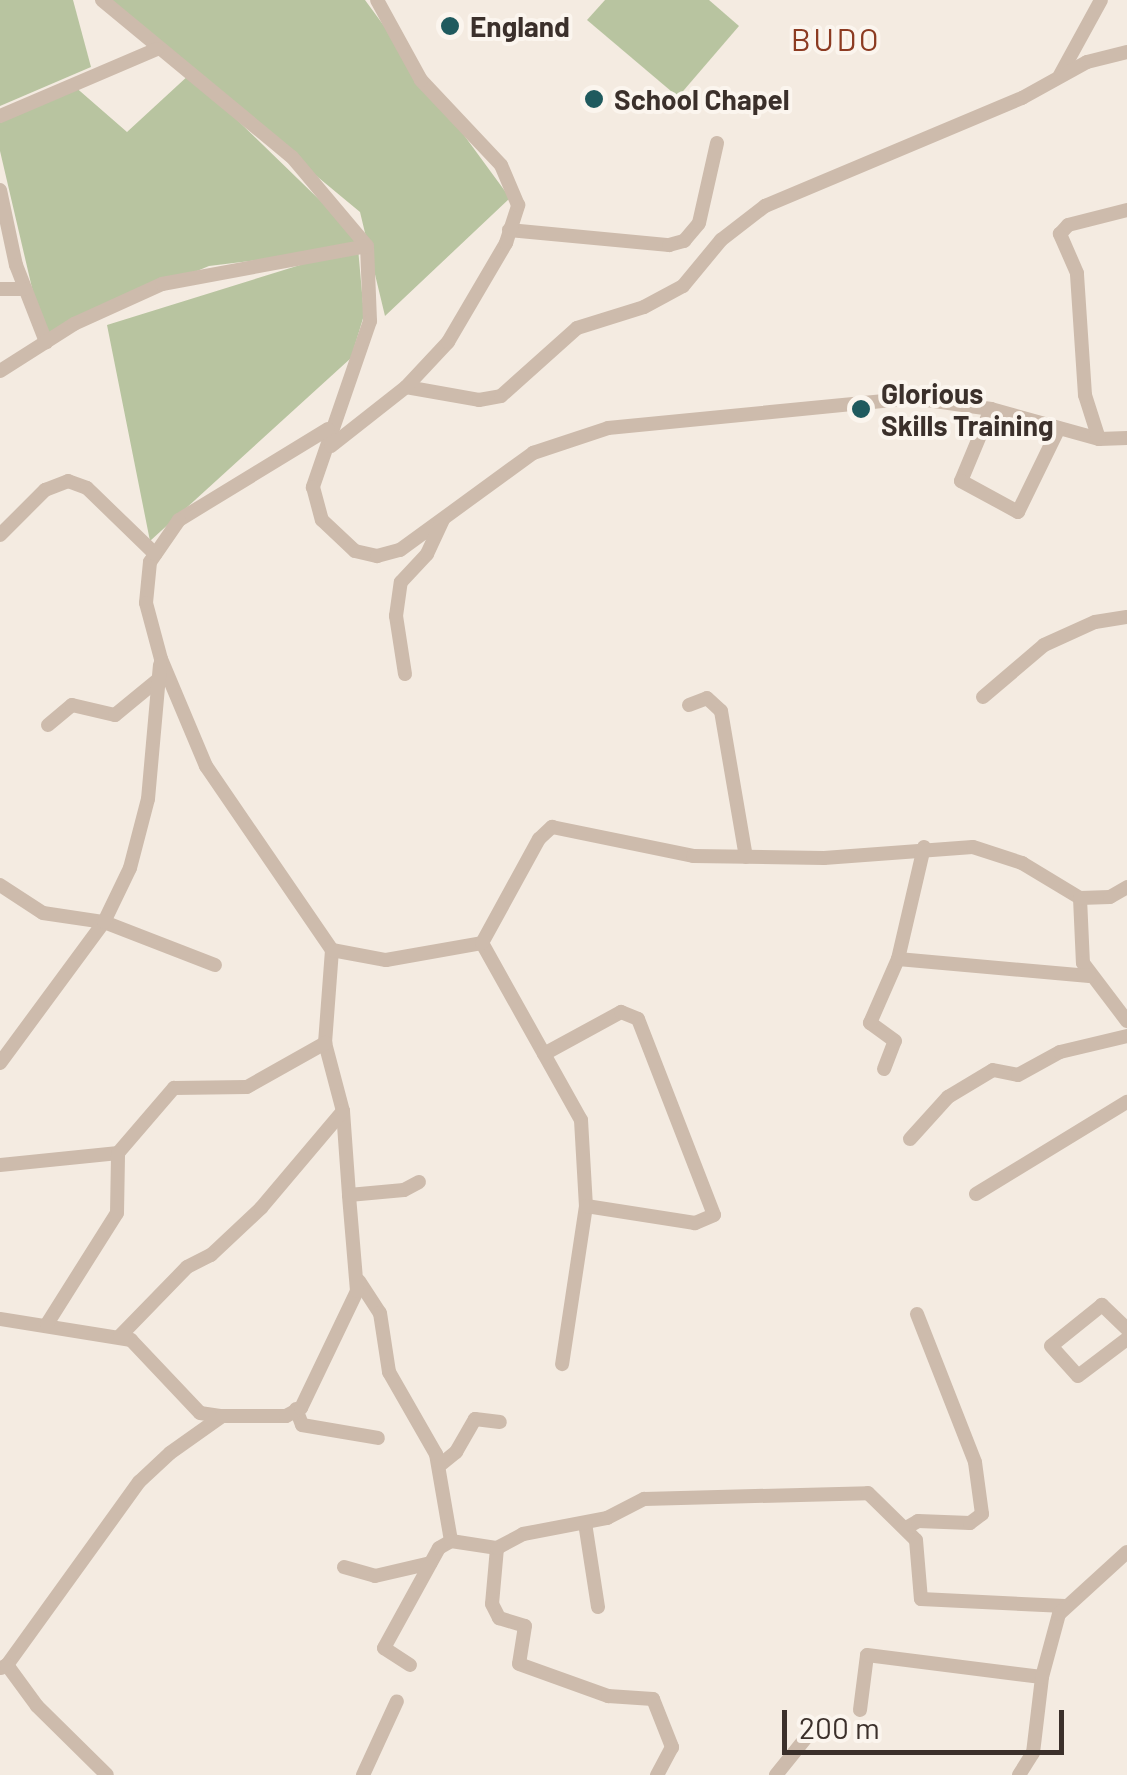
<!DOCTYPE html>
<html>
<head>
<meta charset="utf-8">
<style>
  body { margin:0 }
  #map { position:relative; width:1127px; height:1775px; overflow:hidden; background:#f4ebe1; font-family:Barlow,sans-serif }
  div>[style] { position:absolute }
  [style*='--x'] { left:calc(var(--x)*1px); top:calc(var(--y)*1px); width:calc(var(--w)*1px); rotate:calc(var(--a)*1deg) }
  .green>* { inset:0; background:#b8c4a0 }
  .minor>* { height:14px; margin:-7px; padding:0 7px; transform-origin:7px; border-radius:7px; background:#cdbbac }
  .dots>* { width:28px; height:28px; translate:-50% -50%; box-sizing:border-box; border:5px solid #fbf5ee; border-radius:50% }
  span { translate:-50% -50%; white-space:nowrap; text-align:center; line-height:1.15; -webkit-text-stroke:8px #fbf5ee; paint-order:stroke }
  .poi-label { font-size:28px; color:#3b302b; font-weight:700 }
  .left { translate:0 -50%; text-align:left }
  .quarter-label { font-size:32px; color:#8c3b22; letter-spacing:2.5px }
  .scale { position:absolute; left:782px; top:1710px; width:282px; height:45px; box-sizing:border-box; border:5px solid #3b302b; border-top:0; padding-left:12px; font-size:30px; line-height:35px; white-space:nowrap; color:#3b302b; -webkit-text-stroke:8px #fbf5ee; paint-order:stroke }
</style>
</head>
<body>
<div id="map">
  <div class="green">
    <i style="clip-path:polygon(0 0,73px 0,91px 67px,0 106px)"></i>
    <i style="clip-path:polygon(104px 0,365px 0,510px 198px,385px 316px,360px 212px)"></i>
    <i style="clip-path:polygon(605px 0,709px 0,739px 26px,678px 97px,587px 20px)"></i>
    <i style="clip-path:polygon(190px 74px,367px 246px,358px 248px,364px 315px,351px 358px,150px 541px,107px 325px,355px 248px,209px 266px,43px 335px,0 151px,0 123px,73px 85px,127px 132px)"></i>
  </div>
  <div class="minor">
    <i style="--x:102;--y:0;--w:246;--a:39.6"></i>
    <i style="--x:292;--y:157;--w:116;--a:49.9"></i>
    <i style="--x:367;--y:246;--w:75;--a:87.7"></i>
    <i style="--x:370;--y:321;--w:176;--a:109"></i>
    <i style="--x:313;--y:487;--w:34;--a:75"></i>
    <i style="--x:322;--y:520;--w:45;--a:43.2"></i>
    <i style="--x:355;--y:551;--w:23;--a:13"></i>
    <i style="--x:377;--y:556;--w:24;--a:-15"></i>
    <i style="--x:400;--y:550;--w:165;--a:-36.1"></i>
    <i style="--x:533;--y:453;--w:79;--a:-18.4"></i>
    <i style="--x:608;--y:428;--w:306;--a:-5.6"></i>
    <i style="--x:913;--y:398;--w:79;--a:8"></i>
    <i style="--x:991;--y:409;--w:112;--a:15.5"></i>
    <i style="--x:1099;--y:439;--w:28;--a:-2"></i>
    <i style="--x:1060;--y:75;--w:85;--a:-61.3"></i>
    <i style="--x:0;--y:116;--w:171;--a:-23.1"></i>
    <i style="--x:0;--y:190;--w:77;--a:78"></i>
    <i style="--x:16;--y:265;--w:83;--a:68.7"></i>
    <i style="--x:509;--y:230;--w:161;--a:5.4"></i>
    <i style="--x:669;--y:245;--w:16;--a:-15"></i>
    <i style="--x:684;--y:241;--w:23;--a:-50"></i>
    <i style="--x:699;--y:223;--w:82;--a:-77.3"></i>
    <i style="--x:0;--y:289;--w:24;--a:0"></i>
    <i style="--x:0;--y:371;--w:88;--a:-32.4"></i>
    <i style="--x:74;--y:324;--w:97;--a:-24.4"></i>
    <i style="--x:162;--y:284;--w:208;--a:-10.5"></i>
    <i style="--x:406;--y:387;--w:74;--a:10.1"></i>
    <i style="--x:479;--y:400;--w:22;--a:-10"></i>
    <i style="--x:501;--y:396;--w:102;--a:-41.8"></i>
    <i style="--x:577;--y:328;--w:70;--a:-17.4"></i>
    <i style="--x:644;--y:307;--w:44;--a:-28.3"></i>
    <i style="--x:683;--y:286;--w:60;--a:-50.4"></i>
    <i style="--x:721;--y:240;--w:56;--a:-37.7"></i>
    <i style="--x:765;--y:206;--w:279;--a:-22.8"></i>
    <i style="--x:1022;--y:98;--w:74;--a:-29"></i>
    <i style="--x:1087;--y:62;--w:41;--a:-14"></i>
    <i style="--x:991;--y:409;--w:78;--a:112.6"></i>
    <i style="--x:961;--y:481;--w:65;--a:28.5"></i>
    <i style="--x:1018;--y:512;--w:93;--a:-64"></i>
    <i style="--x:328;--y:429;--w:175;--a:148.6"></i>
    <i style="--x:179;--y:520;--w:51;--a:124.6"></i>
    <i style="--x:150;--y:562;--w:41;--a:95.6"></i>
    <i style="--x:146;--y:603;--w:58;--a:75"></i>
    <i style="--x:161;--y:659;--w:116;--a:67.2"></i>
    <i style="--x:206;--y:766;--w:223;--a:55.6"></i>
    <i style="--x:332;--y:950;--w:93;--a:94.3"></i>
    <i style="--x:325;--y:1043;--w:70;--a:75.2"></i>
    <i style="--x:343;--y:1111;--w:84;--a:85.9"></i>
    <i style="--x:1099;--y:439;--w:46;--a:-107.7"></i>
    <i style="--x:1085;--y:395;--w:122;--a:-93.8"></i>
    <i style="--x:1077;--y:273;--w:43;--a:-113.6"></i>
    <i style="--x:1060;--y:234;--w:12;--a:-48"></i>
    <i style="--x:1068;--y:225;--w:61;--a:-14.3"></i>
    <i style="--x:331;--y:446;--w:95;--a:-38.2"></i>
    <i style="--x:406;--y:387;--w:62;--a:-47"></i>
    <i style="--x:448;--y:342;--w:115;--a:-59.6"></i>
    <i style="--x:506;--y:243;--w:40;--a:-72"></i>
    <i style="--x:518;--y:205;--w:43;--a:-113"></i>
    <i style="--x:501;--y:165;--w:117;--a:-133.3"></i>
    <i style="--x:421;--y:80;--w:91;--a:-118.8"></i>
    <i style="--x:0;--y:535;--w:64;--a:-45"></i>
    <i style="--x:45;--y:490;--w:25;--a:-21"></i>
    <i style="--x:68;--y:481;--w:20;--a:20"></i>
    <i style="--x:87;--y:488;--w:95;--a:44.1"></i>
    <i style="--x:405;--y:674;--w:59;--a:-98.8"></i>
    <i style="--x:396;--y:616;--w:34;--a:-82"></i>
    <i style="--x:401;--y:582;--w:38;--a:-47"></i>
    <i style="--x:427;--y:554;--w:38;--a:-65"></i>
    <i style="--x:983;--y:697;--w:80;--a:-40.4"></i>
    <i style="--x:1044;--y:645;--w:56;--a:-24.3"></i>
    <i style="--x:1095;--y:622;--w:32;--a:-9"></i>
    <i style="--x:689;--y:705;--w:19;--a:-21"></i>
    <i style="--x:707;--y:698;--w:19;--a:43"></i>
    <i style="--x:721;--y:711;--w:148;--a:80.3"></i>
    <i style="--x:48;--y:725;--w:31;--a:-40"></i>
    <i style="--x:72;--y:705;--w:44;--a:13.1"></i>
    <i style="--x:115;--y:715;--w:58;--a:-39.4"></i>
    <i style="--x:0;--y:885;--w:51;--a:33.1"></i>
    <i style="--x:43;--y:913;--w:62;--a:8.4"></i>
    <i style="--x:104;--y:922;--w:119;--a:21.2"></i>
    <i style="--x:1080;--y:898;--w:65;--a:87.4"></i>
    <i style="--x:1083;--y:963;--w:73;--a:52.8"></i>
    <i style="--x:482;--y:943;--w:203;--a:60.8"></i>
    <i style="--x:581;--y:1120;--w:86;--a:86.7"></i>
    <i style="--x:586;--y:1206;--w:160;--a:98.6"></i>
    <i style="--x:332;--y:950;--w:55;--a:10.5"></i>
    <i style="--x:386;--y:960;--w:97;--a:-10"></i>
    <i style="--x:482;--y:943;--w:119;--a:-61.3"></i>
    <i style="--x:539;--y:839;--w:18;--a:-43"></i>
    <i style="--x:552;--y:827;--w:144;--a:11.6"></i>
    <i style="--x:693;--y:856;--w:131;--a:0.9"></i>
    <i style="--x:824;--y:858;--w:149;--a:-4.2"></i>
    <i style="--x:973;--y:847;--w:52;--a:18.1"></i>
    <i style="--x:1022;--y:863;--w:68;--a:31.1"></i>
    <i style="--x:1080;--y:898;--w:30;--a:-2"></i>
    <i style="--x:1110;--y:897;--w:20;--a:-30"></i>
    <i style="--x:898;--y:959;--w:192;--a:5.1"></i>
    <i style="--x:544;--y:1054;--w:88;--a:-28.6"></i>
    <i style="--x:621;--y:1012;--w:18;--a:22"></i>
    <i style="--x:638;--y:1019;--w:210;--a:68.8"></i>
    <i style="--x:714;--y:1215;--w:21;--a:157"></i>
    <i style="--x:695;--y:1223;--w:110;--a:-171.1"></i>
    <i style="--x:0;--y:1063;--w:175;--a:-53.6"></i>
    <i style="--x:104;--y:922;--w:60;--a:-64.3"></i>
    <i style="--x:130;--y:868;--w:71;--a:-75.4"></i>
    <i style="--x:148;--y:799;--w:135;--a:-84.9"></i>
    <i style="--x:884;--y:1069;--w:30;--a:-69"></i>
    <i style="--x:895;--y:1041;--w:31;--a:-144"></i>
    <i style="--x:870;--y:1023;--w:70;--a:-66.4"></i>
    <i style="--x:898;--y:959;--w:115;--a:-76.9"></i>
    <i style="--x:910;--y:1139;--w:57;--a:-47.9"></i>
    <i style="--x:948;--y:1097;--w:52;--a:-31"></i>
    <i style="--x:993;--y:1070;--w:25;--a:11"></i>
    <i style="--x:1018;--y:1075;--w:48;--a:-28.7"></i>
    <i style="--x:1060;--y:1052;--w:69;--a:-13.4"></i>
    <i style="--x:0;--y:1165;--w:119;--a:-5.8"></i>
    <i style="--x:118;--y:1153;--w:86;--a:-49.3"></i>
    <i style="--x:174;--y:1088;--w:73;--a:-0.8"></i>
    <i style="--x:247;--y:1087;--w:90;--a:-29.4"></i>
    <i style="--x:976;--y:1194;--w:177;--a:-31.4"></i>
    <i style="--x:359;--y:1281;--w:38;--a:57"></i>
    <i style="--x:380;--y:1313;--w:60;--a:81.3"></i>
    <i style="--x:389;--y:1372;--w:95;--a:60.2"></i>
    <i style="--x:436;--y:1454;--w:88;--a:80.2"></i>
    <i style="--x:0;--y:1319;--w:133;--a:9.1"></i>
    <i style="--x:131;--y:1340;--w:100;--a:46.6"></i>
    <i style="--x:200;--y:1413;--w:22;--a:8"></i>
    <i style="--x:47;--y:1324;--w:131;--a:-57.8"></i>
    <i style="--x:117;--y:1213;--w:60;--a:-89"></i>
    <i style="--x:1127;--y:1329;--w:35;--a:-136"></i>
    <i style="--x:1102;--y:1305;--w:65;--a:141.2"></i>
    <i style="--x:1051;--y:1346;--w:40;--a:48"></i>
    <i style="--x:1078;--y:1376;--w:61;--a:-37.1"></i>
    <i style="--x:120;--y:1336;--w:96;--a:-45.8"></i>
    <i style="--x:187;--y:1267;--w:27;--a:-27"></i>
    <i style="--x:211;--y:1255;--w:69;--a:-43.2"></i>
    <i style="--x:261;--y:1208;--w:127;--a:-49.8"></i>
    <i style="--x:296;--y:1409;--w:17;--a:69"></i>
    <i style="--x:302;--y:1425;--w:77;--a:9.7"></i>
    <i style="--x:440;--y:1465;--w:21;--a:-39"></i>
    <i style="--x:456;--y:1452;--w:38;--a:-60"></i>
    <i style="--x:475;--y:1419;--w:25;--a:7"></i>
    <i style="--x:585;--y:1523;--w:85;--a:81.2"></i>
    <i style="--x:906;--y:1528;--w:14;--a:-30"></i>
    <i style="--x:918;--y:1521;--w:52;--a:2.2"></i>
    <i style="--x:970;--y:1523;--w:15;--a:-37"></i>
    <i style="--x:982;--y:1514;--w:52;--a:-97.7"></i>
    <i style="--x:975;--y:1462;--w:159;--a:-111.4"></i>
    <i style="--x:497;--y:1548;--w:56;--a:95.1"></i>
    <i style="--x:492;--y:1604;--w:16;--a:63"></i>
    <i style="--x:499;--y:1618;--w:27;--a:17"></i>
    <i style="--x:525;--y:1626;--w:38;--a:99"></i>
    <i style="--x:519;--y:1664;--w:95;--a:19.8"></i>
    <i style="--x:608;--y:1696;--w:45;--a:3.8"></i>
    <i style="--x:653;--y:1699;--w:52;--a:68.4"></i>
    <i style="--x:672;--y:1747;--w:32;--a:118"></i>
    <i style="--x:344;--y:1567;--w:32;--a:16"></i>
    <i style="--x:375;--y:1576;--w:57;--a:-13.1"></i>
    <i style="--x:7;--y:1665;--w:226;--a:-54.2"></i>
    <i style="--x:139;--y:1482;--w:42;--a:-43.1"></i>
    <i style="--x:170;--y:1453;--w:64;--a:-35.4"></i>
    <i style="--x:222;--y:1416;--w:64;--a:0"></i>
    <i style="--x:286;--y:1416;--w:17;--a:-28"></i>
    <i style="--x:301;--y:1408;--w:130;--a:-64.4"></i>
    <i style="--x:357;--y:1291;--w:96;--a:-94.8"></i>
    <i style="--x:349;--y:1195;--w:55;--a:-5.2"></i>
    <i style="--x:404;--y:1190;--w:17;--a:-28"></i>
    <i style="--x:410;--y:1665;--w:31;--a:-147"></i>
    <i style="--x:384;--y:1648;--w:114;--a:-61.2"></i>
    <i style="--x:439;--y:1548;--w:14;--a:-30"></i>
    <i style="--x:451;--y:1541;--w:47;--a:8.7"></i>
    <i style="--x:497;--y:1548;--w:30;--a:-28"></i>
    <i style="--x:523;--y:1534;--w:86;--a:-10.8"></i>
    <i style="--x:607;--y:1518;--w:42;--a:-27.2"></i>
    <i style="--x:644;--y:1499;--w:224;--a:-1.5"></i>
    <i style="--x:868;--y:1493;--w:67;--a:44.4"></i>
    <i style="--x:916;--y:1540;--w:59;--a:85.2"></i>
    <i style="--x:921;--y:1599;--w:144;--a:2.8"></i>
    <i style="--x:1;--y:1668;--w:7;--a:-27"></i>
    <i style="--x:7;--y:1665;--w:51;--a:53.8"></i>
    <i style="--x:37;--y:1706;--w:98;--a:44.6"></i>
    <i style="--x:860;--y:1710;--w:55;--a:-82.7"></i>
    <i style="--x:867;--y:1655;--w:176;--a:7.2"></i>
    <i style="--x:363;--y:1775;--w:81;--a:-65.3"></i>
    <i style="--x:776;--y:1775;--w:46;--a:-51.1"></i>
    <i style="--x:1019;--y:1775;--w:26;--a:-58"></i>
    <i style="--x:1033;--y:1753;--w:77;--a:-83.2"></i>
    <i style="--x:1042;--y:1677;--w:65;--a:-74.9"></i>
    <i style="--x:1059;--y:1614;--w:92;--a:-42.4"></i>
  </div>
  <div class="dots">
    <i style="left:450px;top:26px;background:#1f5a5e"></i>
    <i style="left:594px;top:99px;background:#1f5a5e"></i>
    <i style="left:861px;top:409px;background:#1f5a5e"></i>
  </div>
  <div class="poi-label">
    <span class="left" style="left:470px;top:26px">England</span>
    <span class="left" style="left:614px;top:99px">School Chapel</span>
    <span class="left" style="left:881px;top:409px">Glorious<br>Skills Training</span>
  </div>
  <div class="quarter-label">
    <span style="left:836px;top:38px">BUDO</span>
  </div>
  <div class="scale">200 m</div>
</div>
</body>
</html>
